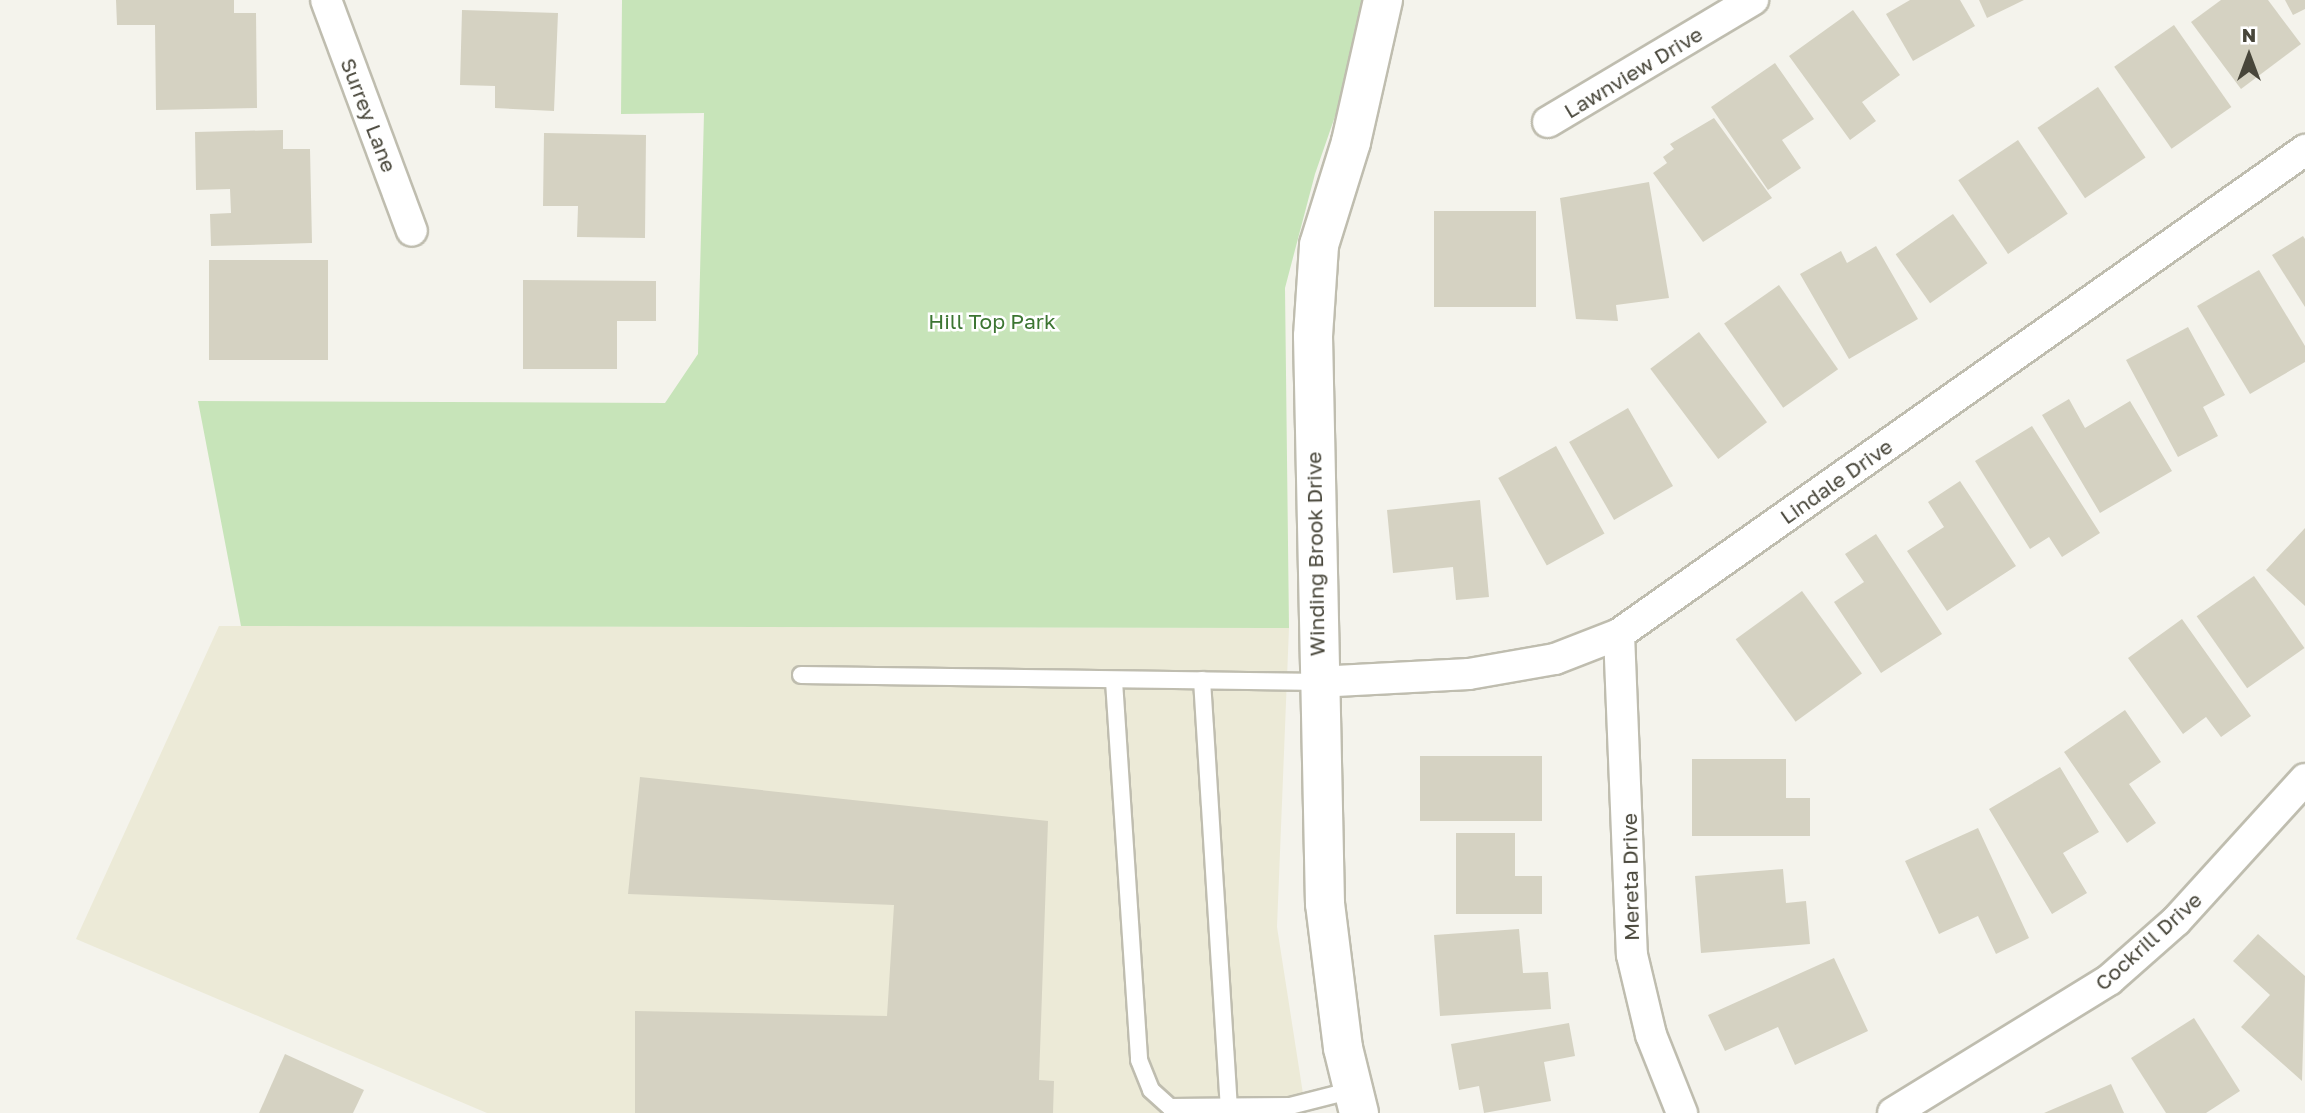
<!DOCTYPE html>
<html>
<head>
<meta charset="utf-8">
<style>
  body { margin:0 }
  #map { position:relative; width:2305px; height:1113px; overflow:hidden; background:#f4f3ec; font-family:"Golos Text",sans-serif }
  div>[style] { position:absolute }
  [style*='--x'] { left:calc(var(--x)*1px); top:calc(var(--y)*1px); width:calc(var(--w)*1px); rotate:calc(var(--a)*1deg) }
  .education>* { inset:0; background:#ecead7 }
  .green>* { inset:0; background:#c7e4b9 }
  .building>* { inset:0; background:#d5d2c2; transform-origin:0 0 }
  .roads { filter:drop-shadow(2px 0 #bfbdaf) drop-shadow(-2px 0 #bfbdaf) drop-shadow(0 2px #bfbdaf) drop-shadow(0 -2px #bfbdaf) }
  .service>* { height:16px; margin:-8px; padding:0 8px; transform-origin:8px; border-radius:8px; background:#fff }
  .minor>* { height:30px; margin:-15px; padding:0 15px; transform-origin:15px; border-radius:15px; background:#fff }
  .tertiary>* { height:38px; margin:-19px; padding:0 19px; transform-origin:19px; border-radius:19px; background:#fff }
  span { translate:-50% -50%; white-space:nowrap; text-align:center; line-height:1.15; -webkit-text-stroke:5px #fff; paint-order:stroke }
  .street-label { font-size:21px; color:#48463a }
  .park-label { font-size:21px; color:#3c7532 }
  .north { position:absolute; left:2214px; top:21px; width:70px; height:70px; -webkit-text-stroke:5px #fff; paint-order:stroke; rotate:0deg; font-size:19px; font-weight:700; line-height:28px; text-align:center; color:#48463a }
  .north::after { content:''; display:block; margin:auto; width:24px; height:32px; background:#48463a; clip-path:polygon(50% 0,100% 100%,50% 72%,0 100%) }
</style>
</head>
<body>
<div id="map">
  <div class="education">
    <i style="clip-path:polygon(219px 626px,1289px 628px,1277px 927px,1306px 1113px,487px 1113px,76px 939px)"></i>
  </div>
  <div class="green">
    <i style="clip-path:polygon(622px 0,1365px 0,1356px 56px,1315px 174px,1285px 288px,1289px 628px,241px 626px,198px 401px,665px 403px,698px 354px,704px 113px,621px 114px)"></i>
  </div>
  <div class="building">
    <i style="clip-path:polygon(116px 0,234px 0,234px 13px,256px 13px,257px 108px,156px 110px,155px 25px,117px 25px)"></i>
    <i style="clip-path:polygon(1910px 0,1960px 0,1975px 26px,1913px 61px,1886px 14px)"></i>
    <i style="clip-path:polygon(1979px 0,2024px 0,1987px 18px)"></i>
    <i style="clip-path:polygon(2221px 0,2268px 0,2301px 44px,2241px 89px,2191px 22px)"></i>
    <i style="clip-path:polygon(2285px 0,2305px 0,2305px 9px,2293px 15px)"></i>
    <i style="clip-path:polygon(462px 10px,558px 13px,554px 111px,495px 108px,495px 86px,460px 85px)"></i>
    <i style="clip-path:polygon(1853px 10px,1900px 75px,1862px 102px,1876px 121px,1850px 140px,1789px 56px)"></i>
    <i style="left:2174px;top:25px;width:100px;height:73px;rotate:55deg"></i>
    <i style="clip-path:polygon(1775px 63px,1814px 119px,1782px 140px,1801px 168px,1768px 190px,1711px 107px)"></i>
    <i style="left:2098px;top:87px;width:85px;height:73px;rotate:56deg"></i>
    <i style="clip-path:polygon(1714px 118px,1772px 198px,1703px 242px,1653px 173px,1667px 163px,1663px 157px,1674px 149px,1670px 144px)"></i>
    <i style="clip-path:polygon(283px 130px,283px 149px,310px 149px,312px 243px,211px 246px,210px 214px,231px 213px,230px 189px,196px 190px,195px 132px)"></i>
    <i style="clip-path:polygon(544px 133px,646px 135px,645px 238px,577px 237px,578px 206px,543px 206px)"></i>
    <i style="left:2018px;top:140px;width:89px;height:72px;rotate:56deg"></i>
    <i style="clip-path:polygon(1649px 182px,1669px 298px,1616px 305px,1618px 321px,1576px 319px,1560px 198px)"></i>
    <i style="left:1434px;top:211px;width:102px;height:96px"></i>
    <i style="left:1953px;top:214px;width:60px;height:70px;rotate:55deg"></i>
    <i style="clip-path:polygon(2303px 236px,2305px 239px,2305px 307px,2272px 255px)"></i>
    <i style="clip-path:polygon(1876px 246px,1918px 319px,1849px 359px,1800px 274px,1841px 251px,1847px 263px)"></i>
    <i style="left:209px;top:260px;width:119px;height:100px"></i>
    <i style="clip-path:polygon(2259px 270px,2305px 346px,2305px 362px,2250px 394px,2197px 306px)"></i>
    <i style="clip-path:polygon(523px 280px,656px 281px,656px 321px,617px 321px,617px 369px,523px 369px)"></i>
    <i style="left:1779px;top:285px;width:103px;height:67px;rotate:55deg"></i>
    <i style="clip-path:polygon(2188px 327px,2225px 395px,2203px 407px,2218px 436px,2178px 457px,2126px 360px)"></i>
    <i style="left:1699px;top:332px;width:113px;height:61px;rotate:53deg"></i>
    <i style="clip-path:polygon(2069px 399px,2085px 428px,2130px 401px,2172px 471px,2100px 513px,2042px 415px)"></i>
    <i style="left:1628px;top:408px;width:90px;height:68px;rotate:60deg"></i>
    <i style="clip-path:polygon(2032px 426px,2100px 533px,2062px 557px,2049px 537px,2030px 549px,1975px 461px)"></i>
    <i style="left:1556px;top:446px;width:100px;height:66px;rotate:61deg"></i>
    <i style="clip-path:polygon(1960px 481px,2016px 566px,1947px 611px,1907px 551px,1944px 527px,1928px 502px)"></i>
    <i style="clip-path:polygon(1480px 500px,1489px 597px,1456px 600px,1453px 567px,1393px 573px,1387px 510px)"></i>
    <i style="clip-path:polygon(2305px 528px,2305px 606px,2266px 570px)"></i>
    <i style="clip-path:polygon(1876px 534px,1942px 634px,1881px 673px,1834px 602px,1864px 582px,1845px 554px)"></i>
    <i style="left:2254px;top:576px;width:88px;height:70px;rotate:55deg"></i>
    <i style="left:1802px;top:591px;width:102px;height:82px;rotate:54deg"></i>
    <i style="clip-path:polygon(2182px 619px,2251px 716px,2221px 737px,2206px 717px,2183px 734px,2128px 658px)"></i>
    <i style="clip-path:polygon(2125px 710px,2161px 762px,2129px 784px,2156px 823px,2127px 843px,2064px 752px)"></i>
    <i style="left:1420px;top:756px;width:122px;height:65px"></i>
    <i style="clip-path:polygon(1692px 759px,1786px 759px,1786px 798px,1810px 798px,1810px 836px,1692px 836px)"></i>
    <i style="clip-path:polygon(2060px 767px,2099px 832px,2063px 853px,2087px 893px,2052px 914px,1989px 809px)"></i>
    <i style="clip-path:polygon(640px 777px,1048px 821px,1039px 1080px,1054px 1081px,1053px 1113px,635px 1113px,635px 1011px,887px 1016px,894px 905px,628px 894px)"></i>
    <i style="clip-path:polygon(1978px 828px,2029px 938px,1996px 954px,1978px 916px,1939px 934px,1905px 861px)"></i>
    <i style="clip-path:polygon(1456px 833px,1515px 833px,1515px 876px,1542px 876px,1542px 914px,1456px 914px)"></i>
    <i style="clip-path:polygon(1783px 869px,1786px 903px,1806px 901px,1810px 944px,1701px 953px,1695px 876px)"></i>
    <i style="clip-path:polygon(1519px 929px,1523px 973px,1548px 972px,1551px 1009px,1440px 1016px,1434px 935px)"></i>
    <i style="clip-path:polygon(2258px 934px,2305px 976px,2302px 1081px,2241px 1027px,2270px 995px,2233px 961px)"></i>
    <i style="clip-path:polygon(1834px 958px,1868px 1031px,1795px 1065px,1778px 1027px,1725px 1051px,1708px 1015px)"></i>
    <i style="clip-path:polygon(2194px 1018px,2240px 1091px,2206px 1113px,2166px 1113px,2131px 1058px)"></i>
    <i style="clip-path:polygon(1569px 1023px,1575px 1056px,1544px 1062px,1551px 1101px,1484px 1113px,1479px 1086px,1459px 1090px,1451px 1044px)"></i>
    <i style="clip-path:polygon(285px 1054px,364px 1090px,353px 1113px,259px 1113px)"></i>
    <i style="clip-path:polygon(2111px 1084px,2124px 1113px,2044px 1113px)"></i>
  </div>
  <div class="roads">
    <div class="service">
      <i style="--x:801;--y:675;--w:516;--a:0.78"></i>
      <i style="--x:1202;--y:680;--w:428;--a:86.4"></i>
      <i style="--x:1114;--y:681;--w:380;--a:86.2"></i>
      <i style="--x:1139;--y:1060;--w:32;--a:68"></i>
      <i style="--x:1151;--y:1090;--w:25;--a:42"></i>
      <i style="--x:1170;--y:1107;--w:120;--a:-0.5"></i>
      <i style="--x:1290;--y:1106;--w:65;--a:-14.3"></i>
    </div>
    <div class="minor">
      <i style="--x:326;--y:0;--w:246;--a:69.6"></i>
      <i style="--x:1548;--y:122;--w:239;--a:-30.8"></i>
      <i style="--x:1619;--y:634;--w:321;--a:87.7"></i>
      <i style="--x:1632;--y:955;--w:82;--a:76.6"></i>
      <i style="--x:1651;--y:1035;--w:84;--a:68.3"></i>
      <i style="--x:1317;--y:682;--w:152;--a:-3"></i>
      <i style="--x:1469;--y:674;--w:87;--a:-9.9"></i>
      <i style="--x:1555;--y:659;--w:69;--a:-21.3"></i>
      <i style="--x:1619;--y:634;--w:840;--a:-35.2"></i>
      <i style="--x:1893;--y:1113;--w:254;--a:-31.6"></i>
      <i style="--x:2109;--y:980;--w:89;--a:-41.4"></i>
      <i style="--x:2176;--y:921;--w:192;--a:-47.7"></i>
    </div>
    <div class="tertiary">
      <i style="--x:1359;--y:1113;--w:67;--a:-103.8"></i>
      <i style="--x:1343;--y:1048;--w:145;--a:-97.1"></i>
      <i style="--x:1325;--y:904;--w:568;--a:-91.21"></i>
      <i style="--x:1313;--y:336;--w:91;--a:-86.2"></i>
      <i style="--x:1319;--y:245;--w:108;--a:-72.7"></i>
      <i style="--x:1351;--y:142;--w:146;--a:-77.3"></i>
    </div>
  </div>
  <div class="street-label">
    <span style="left:1633px;top:72px;rotate:-31deg">Lawnview Drive</span>
    <span style="left:369px;top:115px;rotate:69deg">Surrey Lane</span>
    <span style="left:1836px;top:481px;rotate:-35deg">Lindale Drive</span>
    <span style="left:1315px;top:554px;rotate:-91deg">Winding Brook Drive</span>
    <span style="left:1630px;top:877px;rotate:-91deg">Mereta Drive</span>
    <span style="left:2148px;top:941px;rotate:-42deg">Cockrill Drive</span>
  </div>
  <div class="park-label">
    <span style="left:992px;top:321px">Hill Top Park</span>
  </div>
  <div class="north">N</div>
</div>
</body>
</html>
